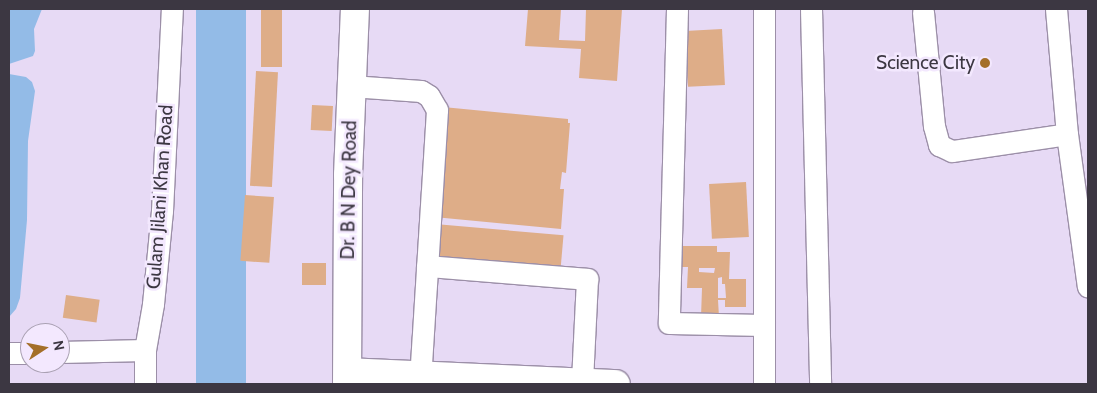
<!DOCTYPE html>
<html>
<head>
<meta charset="utf-8">
<style>
  body { margin:0 }
  #map { position:relative; width:1097px; height:393px; overflow:hidden; background:#e7daf5; font-family:Cabin,sans-serif }
  div>[style] { position:absolute }
  [style*='--x'] { left:calc(var(--x)*1px); top:calc(var(--y)*1px); width:calc(var(--w)*1px); rotate:calc(var(--a)*1deg) }
  .water>* { inset:0; background:#93bbe7; transform-origin:0 0 }
  .building>* { inset:0; background:#dead88; transform-origin:0 0 }
  .roads { filter:drop-shadow(1px 0 #9c8fa8) drop-shadow(-1px 0 #9c8fa8) drop-shadow(0 1px #9c8fa8) drop-shadow(0 -1px #9c8fa8) }
  .minor>* { height:21px; margin:-10.5px; padding:0 10.5px; transform-origin:10.5px; border-radius:10.5px; background:#fff }
  .major>* { height:28px; margin:-14px; padding:0 14px; transform-origin:14px; border-radius:14px; background:#fff }
  .dots>* { width:14px; height:14px; translate:-50% -50%; box-sizing:border-box; border:2px solid #f3e8fe; border-radius:50% }
  span { translate:-50% -50%; white-space:nowrap; text-align:center; line-height:1.15; -webkit-text-stroke:5px #f3e8fe; paint-order:stroke }
  .poi-label { font-size:19px; color:#3c3742 }
  .right { translate:-100% -50%; text-align:right }
  .street-label { font-size:19px; color:#3c3742 }
  .frame { position:absolute; inset:0; border:10px solid #3c3742; pointer-events:none }
  .north { position:absolute; left:20px; top:323px; width:50px; height:50px; box-sizing:border-box; background:#f3e8fe; border:1px solid #aaa1b3; border-radius:50%; rotate:79deg; font-size:14px; font-weight:700; line-height:20px; text-align:center; color:#3c3742 }
  .north::after { content:''; display:block; margin:auto; width:18px; height:22px; background:#a46f29; clip-path:polygon(50% 0,100% 100%,50% 72%,0 100%) }
</style>
</head>
<body>
<div id="map">
  <div class="water">
    <i style="clip-path:polygon(9px 9px,42px 9px,34px 29px,35px 51px,33px 56px,9px 64px)"></i>
    <i style="left:196px;top:9px;width:50px;height:375px"></i>
    <i style="clip-path:polygon(9px 74px,26px 77px,32px 82px,35px 91px,28px 141px,27px 220px,20px 298px,16px 309px,9px 317px)"></i>
  </div>
  <div class="building">
    <i style="left:261px;top:9px;width:21px;height:58px"></i>
    <i style="clip-path:polygon(528px 9px,561px 9px,559px 40px,585px 41px,586px 9px,622px 9px,617px 81px,579px 78px,581px 49px,525px 46px)"></i>
    <i style="left:722px;top:29px;width:56px;height:37px;rotate:87deg"></i>
    <i style="left:256px;top:71px;width:22px;height:115px;rotate:3deg"></i>
    <i style="left:312px;top:105px;width:21px;height:25px;rotate:3deg"></i>
    <i style="clip-path:polygon(443px 107px,568px 119px,568px 123px,570px 123px,566px 173px,562px 172px,560px 189px,564px 189px,561px 229px,434px 217px)"></i>
    <i style="left:746px;top:182px;width:55px;height:37px;rotate:87deg"></i>
    <i style="left:245px;top:195px;width:29px;height:66px;rotate:4deg"></i>
    <i style="left:435px;top:224px;width:129px;height:35px;rotate:5deg"></i>
    <i style="clip-path:polygon(evenodd,681px 246px,717px 246px,717px 252px,730px 252px,729px 279px,746px 279px,746px 307px,725px 307px,725px 300px,718px 300px,719px 317px,701px 317px,702px 288px,687px 288px,688px 267px,681px 267px,681px 246px,699px 268px,715px 268px,714px 273px,699px 272px,699px 268px,681px 246px,722px 277px,722px 284px,725px 284px,726px 298px,718px 298px,718px 278px,722px 277px)"></i>
    <i style="left:302px;top:263px;width:24px;height:22px"></i>
    <i style="left:66px;top:295px;width:34px;height:23px;rotate:8deg"></i>
  </div>
  <div class="roads">
    <div class="minor">
      <i style="--x:677;--y:9;--w:314;--a:91.5"></i>
      <i style="--x:669;--y:323;--w:95;--a:1.2"></i>
      <i style="--x:811;--y:9;--w:375;--a:88.6"></i>
      <i style="--x:1056;--y:9;--w:125;--a:85"></i>
      <i style="--x:1067;--y:134;--w:154;--a:82.2"></i>
      <i style="--x:923;--y:12;--w:115;--a:84.5"></i>
      <i style="--x:934;--y:126;--w:20;--a:75"></i>
      <i style="--x:939;--y:145;--w:14;--a:25"></i>
      <i style="--x:952;--y:151;--w:116;--a:-8.4"></i>
      <i style="--x:351;--y:86;--w:70;--a:4.1"></i>
      <i style="--x:421;--y:91;--w:9;--a:32"></i>
      <i style="--x:429;--y:96;--w:16;--a:60"></i>
      <i style="--x:437;--y:110;--w:268;--a:93.6"></i>
      <i style="--x:427;--y:266;--w:161;--a:4.6"></i>
      <i style="--x:587;--y:279;--w:104;--a:92.8"></i>
      <i style="--x:60;--y:352;--w:85;--a:-1.3"></i>
      <i style="--x:9;--y:353;--w:21;--a:0"></i>
      <i style="--x:145;--y:384;--w:34;--a:-90"></i>
      <i style="--x:145;--y:350;--w:47;--a:-80.1"></i>
      <i style="--x:153;--y:304;--w:93;--a:-84.5"></i>
      <i style="--x:162;--y:211;--w:202;--a:-87.2"></i>
      <i style="--x:764;--y:384;--w:375;--a:-90"></i>
    </div>
    <div class="major">
      <i style="--x:348;--y:372;--w:268;--a:2.6"></i>
      <i style="--x:347;--y:384;--w:209;--a:-89.7"></i>
      <i style="--x:348;--y:175;--w:166;--a:-87.6"></i>
    </div>
  </div>
  <div class="dots">
    <i style="left:985px;top:63px;background:#a46f29"></i>
  </div>
  <div class="poi-label">
    <span class="right" style="left:975px;top:63px">Science City</span>
  </div>
  <div class="street-label">
    <span style="left:349px;top:190px;rotate:-89deg">Dr. B N Dey Road</span>
    <span style="left:160px;top:197px;rotate:-86deg">Gulam Jilani Khan Road</span>
  </div>
  <div class="frame"></div>
  <div class="north">N</div>
</div>
</body>
</html>
